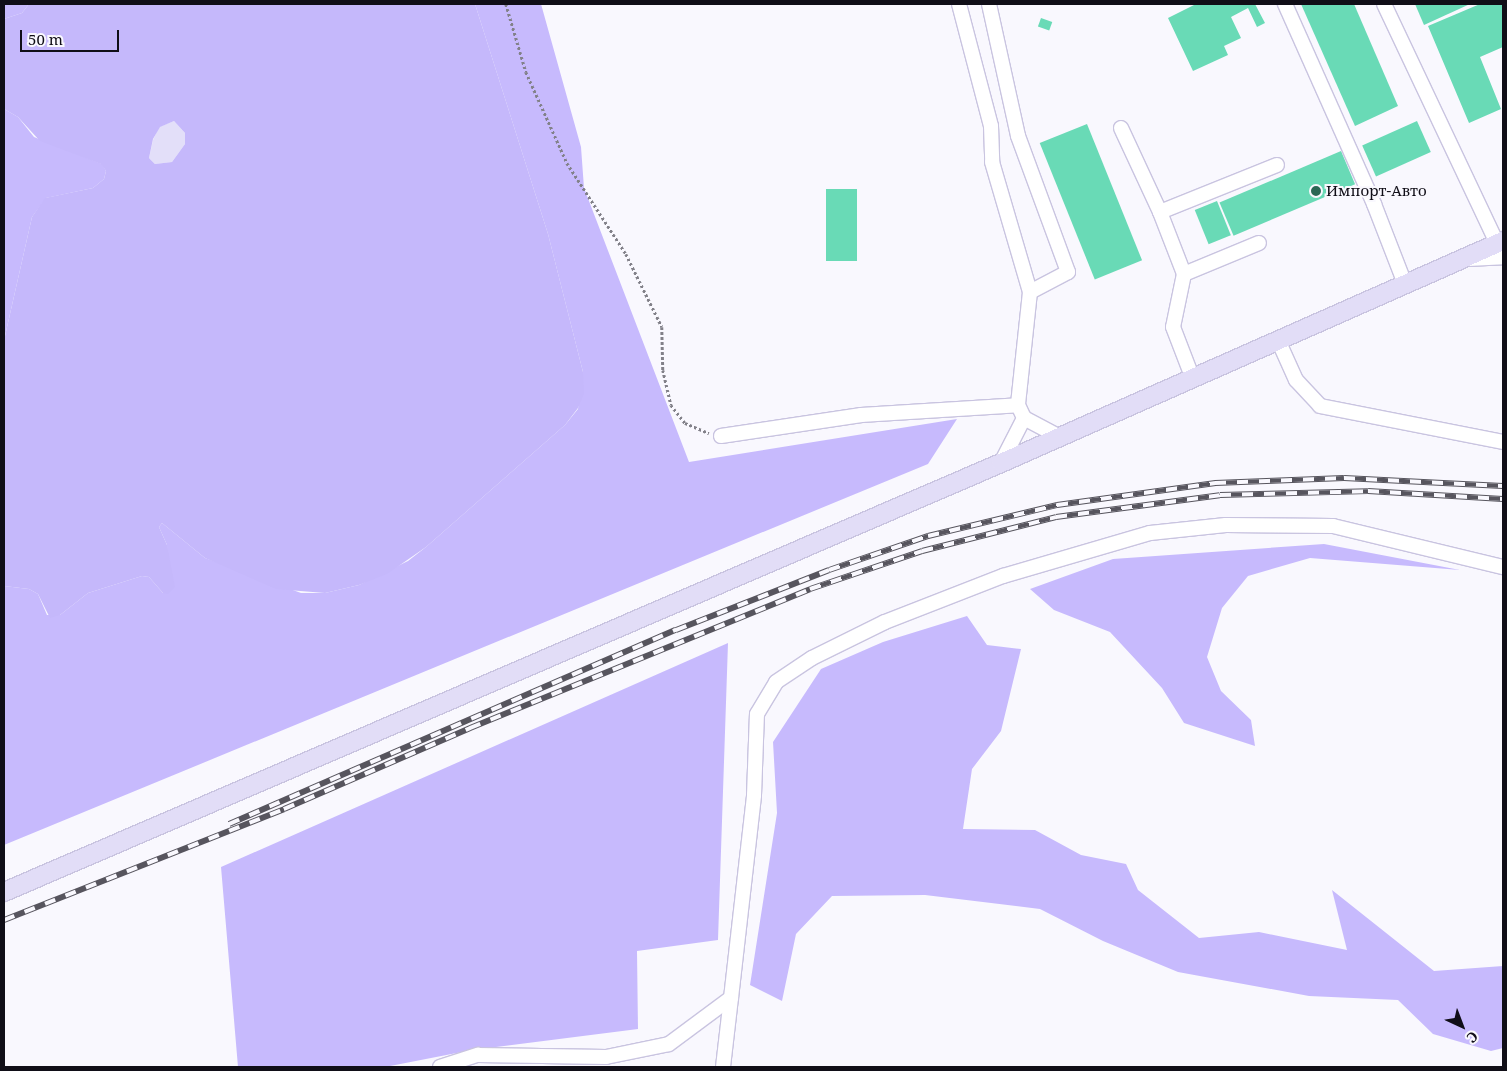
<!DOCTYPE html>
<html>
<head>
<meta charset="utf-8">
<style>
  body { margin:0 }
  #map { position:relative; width:1507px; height:1071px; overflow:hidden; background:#f9f8fe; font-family:"Noto Serif",serif }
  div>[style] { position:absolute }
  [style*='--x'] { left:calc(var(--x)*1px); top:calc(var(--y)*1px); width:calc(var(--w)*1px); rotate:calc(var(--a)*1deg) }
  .green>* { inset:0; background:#e3dff9 }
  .forest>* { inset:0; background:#c7bafd }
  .water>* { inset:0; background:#c5b8fb }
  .building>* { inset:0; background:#69dab6; transform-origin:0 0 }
  .path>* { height:2.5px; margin-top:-1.25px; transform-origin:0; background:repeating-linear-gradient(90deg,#828189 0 2.5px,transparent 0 5px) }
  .roads { filter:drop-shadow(1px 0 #c9c4e0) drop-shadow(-1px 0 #c9c4e0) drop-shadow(0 1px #c9c4e0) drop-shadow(0 -1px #c9c4e0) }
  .minor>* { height:14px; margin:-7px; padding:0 7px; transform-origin:7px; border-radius:7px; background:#fff }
  .major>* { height:18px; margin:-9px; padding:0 9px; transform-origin:9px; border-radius:9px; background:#e2ddf7 }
  .rail>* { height:5.5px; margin-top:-2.75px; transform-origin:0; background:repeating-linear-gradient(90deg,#f9f8fe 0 11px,#57555e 0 22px); box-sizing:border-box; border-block:1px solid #57555e }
  .dots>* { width:14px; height:14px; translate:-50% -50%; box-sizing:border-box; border:2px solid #f9f8fe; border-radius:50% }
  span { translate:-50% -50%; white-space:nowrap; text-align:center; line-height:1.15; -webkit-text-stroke:4px #f9f8fe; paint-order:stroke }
  .poi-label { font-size:15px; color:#100e17 }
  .left { translate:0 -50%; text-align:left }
  .frame { position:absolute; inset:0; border:5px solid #100e17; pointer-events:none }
  .north { position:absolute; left:1437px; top:1001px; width:50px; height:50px; -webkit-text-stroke:4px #f9f8fe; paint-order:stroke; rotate:137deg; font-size:14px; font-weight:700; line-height:20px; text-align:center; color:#100e17 }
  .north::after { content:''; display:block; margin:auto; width:18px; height:22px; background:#100e17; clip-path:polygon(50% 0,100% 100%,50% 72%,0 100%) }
  .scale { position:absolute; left:20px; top:30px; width:99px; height:22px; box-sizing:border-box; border:2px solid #100e17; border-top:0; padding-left:6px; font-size:15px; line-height:18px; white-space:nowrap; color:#100e17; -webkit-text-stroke:4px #f9f8fe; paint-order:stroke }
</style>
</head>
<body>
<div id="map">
  <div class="green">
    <i style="clip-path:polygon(174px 121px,185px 133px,185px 144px,172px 162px,155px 164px,149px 158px,153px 140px,159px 127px)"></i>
  </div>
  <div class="forest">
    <i style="clip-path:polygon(4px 4px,29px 4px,22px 13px,4px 19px)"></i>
    <i style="clip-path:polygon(475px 4px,541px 4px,581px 147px,584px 188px,689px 462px,957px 419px,928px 464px,4px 845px,4px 586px,29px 589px,38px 594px,47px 615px,60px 615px,88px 593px,142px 576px,149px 577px,163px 593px,168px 593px,167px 545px,159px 527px,162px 523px,205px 558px,301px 593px,325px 593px,359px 585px,408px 561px,426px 547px,565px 425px,578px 409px,583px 372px,548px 234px)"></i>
    <i style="clip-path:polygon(4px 109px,18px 117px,34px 137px,102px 164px,106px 171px,104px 179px,93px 188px,46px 198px,32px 217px,5px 336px,4px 372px)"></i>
    <i style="clip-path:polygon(1324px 544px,1460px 570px,1310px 558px,1248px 576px,1222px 608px,1207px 657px,1221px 691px,1251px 720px,1255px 746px,1184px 723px,1162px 688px,1110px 632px,1054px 610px,1030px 589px,1113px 559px)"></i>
    <i style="clip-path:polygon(967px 616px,987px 645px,1021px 649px,1001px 731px,972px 769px,963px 829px,1035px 830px,1081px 855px,1126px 864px,1138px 890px,1199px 938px,1259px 932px,1347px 950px,1332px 890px,1434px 971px,1503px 966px,1503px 1048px,1491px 1051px,1433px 1034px,1398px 1000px,1309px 996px,1178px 972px,1103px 941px,1040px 909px,925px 895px,832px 896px,796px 934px,782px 1001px,750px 985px,777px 813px,773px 742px,821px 669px,883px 642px)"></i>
    <i style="clip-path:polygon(728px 643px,718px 940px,637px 951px,638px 1029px,472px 1050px,385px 1067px,238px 1067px,221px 867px)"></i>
  </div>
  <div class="water">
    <i style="clip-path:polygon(evenodd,29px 4px,475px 4px,548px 234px,583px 372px,584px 394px,578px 408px,565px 425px,426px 547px,387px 574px,359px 585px,325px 593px,276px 589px,205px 558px,162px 523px,159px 527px,167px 545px,175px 587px,168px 594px,163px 593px,149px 577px,142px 576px,88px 593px,60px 615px,50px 618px,38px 594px,29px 589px,4px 586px,5px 336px,32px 217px,45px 198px,93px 188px,104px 179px,106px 171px,101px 164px,40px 141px,18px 117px,4px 109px,4px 19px,22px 13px,29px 4px,174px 121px,185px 133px,185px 144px,172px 162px,155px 164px,149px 158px,153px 139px,160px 127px,174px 121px)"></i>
  </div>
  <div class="building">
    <i style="clip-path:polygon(1196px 4px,1255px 4px,1265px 23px,1257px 27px,1248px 8px,1231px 17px,1241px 38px,1224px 46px,1228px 55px,1193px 71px,1168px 18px)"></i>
    <i style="clip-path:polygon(1301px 4px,1354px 4px,1398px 106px,1355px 126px)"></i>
    <i style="clip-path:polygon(1415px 4px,1470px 4px,1424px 25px)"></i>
    <i style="clip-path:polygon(1480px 4px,1503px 4px,1503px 47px,1480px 57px,1501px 109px,1469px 123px,1428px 26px)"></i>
    <i style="left:1041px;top:18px;width:12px;height:9px;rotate:20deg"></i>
    <i style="left:1417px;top:121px;width:34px;height:60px;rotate:66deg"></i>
    <i style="left:1087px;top:124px;width:147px;height:51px;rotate:68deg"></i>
    <i style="left:1341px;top:151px;width:36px;height:132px;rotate:67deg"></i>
    <i style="left:826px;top:189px;width:31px;height:72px"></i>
    <i style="left:1217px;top:201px;width:37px;height:24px;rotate:68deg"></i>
  </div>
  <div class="path">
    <i style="--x:506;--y:4;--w:71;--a:73.6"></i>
    <i style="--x:526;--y:72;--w:100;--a:65.7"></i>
    <i style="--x:567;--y:163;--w:108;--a:57"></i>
    <i style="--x:626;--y:254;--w:81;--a:63.7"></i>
    <i style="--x:662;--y:327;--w:43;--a:88.7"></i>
    <i style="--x:663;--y:370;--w:36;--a:77"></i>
    <i style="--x:671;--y:405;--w:23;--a:52"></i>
    <i style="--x:685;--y:423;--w:26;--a:23"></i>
  </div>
  <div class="roads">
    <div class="minor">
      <i style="--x:959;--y:4;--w:126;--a:75.3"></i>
      <i style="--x:991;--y:126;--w:36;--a:88"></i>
      <i style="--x:992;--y:162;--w:135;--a:73.7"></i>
      <i style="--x:1030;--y:292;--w:114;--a:96.1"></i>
      <i style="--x:1018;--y:405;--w:14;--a:65"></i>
      <i style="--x:1024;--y:418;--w:40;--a:28"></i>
      <i style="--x:989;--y:4;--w:135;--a:77.6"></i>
      <i style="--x:1018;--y:136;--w:145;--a:69.8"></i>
      <i style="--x:1068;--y:272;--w:43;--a:152.2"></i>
      <i style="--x:1285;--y:4;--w:219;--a:66"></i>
      <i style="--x:1374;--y:204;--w:86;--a:68.8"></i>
      <i style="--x:1384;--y:4;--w:264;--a:64.7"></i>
      <i style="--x:1121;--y:128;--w:93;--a:65.1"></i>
      <i style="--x:1160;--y:212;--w:66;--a:68.8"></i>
      <i style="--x:1184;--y:274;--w:54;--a:101.7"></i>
      <i style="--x:1173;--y:327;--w:56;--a:69"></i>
      <i style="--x:1160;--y:212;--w:126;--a:-21.9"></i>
      <i style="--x:1468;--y:259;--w:35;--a:-3"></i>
      <i style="--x:1184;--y:274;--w:81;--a:-22.5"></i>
      <i style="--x:1278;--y:340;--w:44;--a:65.8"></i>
      <i style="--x:1296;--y:380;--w:35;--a:47"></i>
      <i style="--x:1320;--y:406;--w:187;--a:11.1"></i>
      <i style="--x:721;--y:436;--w:142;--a:-8.5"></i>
      <i style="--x:861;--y:415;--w:157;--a:-3.6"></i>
      <i style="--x:1001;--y:463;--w:51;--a:-62.9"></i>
      <i style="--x:440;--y:1067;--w:40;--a:-18"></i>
      <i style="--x:478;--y:1055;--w:128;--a:0.9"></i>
      <i style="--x:606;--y:1057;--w:64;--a:-11.7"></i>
      <i style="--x:669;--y:1044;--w:77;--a:-36.6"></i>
      <i style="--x:731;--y:998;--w:204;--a:-83.5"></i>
      <i style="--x:754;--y:795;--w:81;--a:-87.9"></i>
      <i style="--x:757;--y:714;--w:37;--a:-59"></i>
      <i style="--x:776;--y:682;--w:43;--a:-33.7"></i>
      <i style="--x:812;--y:658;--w:81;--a:-26.3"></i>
      <i style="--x:885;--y:622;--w:127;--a:-21.3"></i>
      <i style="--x:1003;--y:576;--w:153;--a:-16.3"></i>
      <i style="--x:1150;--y:533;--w:76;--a:-6"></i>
      <i style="--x:1226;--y:525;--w:107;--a:0.5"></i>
      <i style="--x:1333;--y:526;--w:175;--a:13.6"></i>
      <i style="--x:723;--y:1067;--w:69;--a:-83.4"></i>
    </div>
    <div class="major">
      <i style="--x:4;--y:892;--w:1085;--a:-23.28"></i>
      <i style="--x:1001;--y:463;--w:549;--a:-23.86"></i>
    </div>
  </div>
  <div class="rail">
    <i style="--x:229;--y:824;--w:487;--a:-23.5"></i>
    <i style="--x:676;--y:630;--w:164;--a:-21.4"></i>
    <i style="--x:829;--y:570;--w:105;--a:-19"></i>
    <i style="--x:928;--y:536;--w:133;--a:-13.5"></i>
    <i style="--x:1057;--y:505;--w:160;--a:-7.9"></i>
    <i style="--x:1215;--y:483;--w:129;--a:-2.2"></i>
    <i style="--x:1344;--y:478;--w:159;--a:2.9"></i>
    <i style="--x:4;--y:920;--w:301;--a:-21.6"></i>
    <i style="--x:284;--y:809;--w:203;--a:-23.5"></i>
    <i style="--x:470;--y:728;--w:367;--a:-22.2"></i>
    <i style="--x:810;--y:589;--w:118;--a:-18.7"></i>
    <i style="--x:922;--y:551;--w:138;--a:-14.2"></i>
    <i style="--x:1056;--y:517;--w:165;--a:-7.6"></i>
    <i style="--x:1220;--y:495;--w:148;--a:-1.5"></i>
    <i style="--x:1368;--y:491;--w:135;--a:3.4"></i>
  </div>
  <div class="dots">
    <i style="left:1316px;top:191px;background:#2a6855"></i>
  </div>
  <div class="poi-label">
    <span class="left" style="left:1326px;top:191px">Импорт-Авто</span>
  </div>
  <div class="frame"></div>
  <div class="north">С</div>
  <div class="scale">50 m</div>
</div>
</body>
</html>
